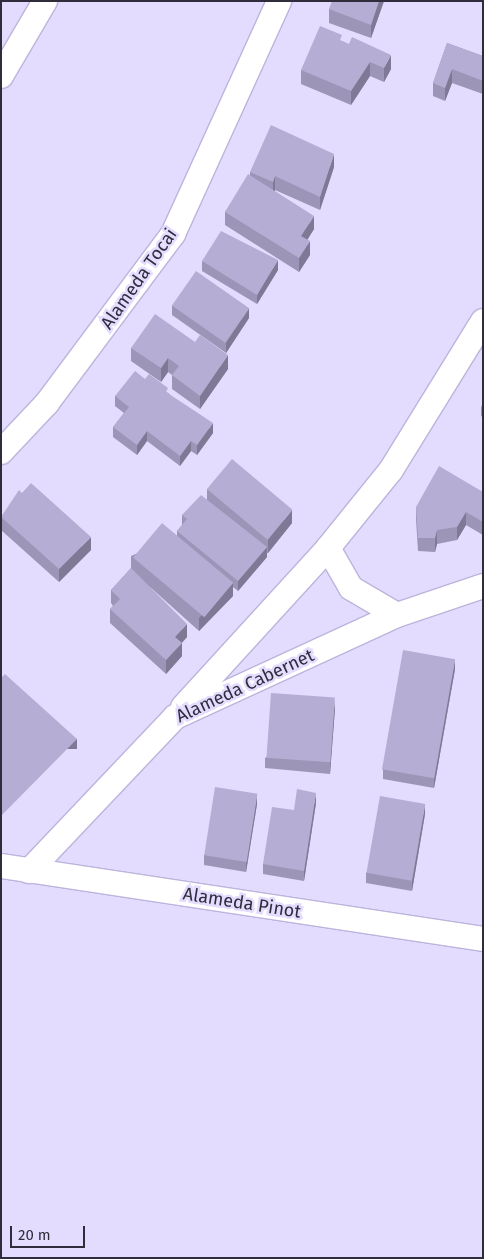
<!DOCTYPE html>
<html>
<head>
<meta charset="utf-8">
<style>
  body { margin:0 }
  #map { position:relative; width:484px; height:1259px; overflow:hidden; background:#e3dcfe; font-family:"Fira Sans",sans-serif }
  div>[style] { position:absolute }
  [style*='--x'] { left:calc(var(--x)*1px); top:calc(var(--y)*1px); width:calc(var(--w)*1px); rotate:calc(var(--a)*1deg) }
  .roads { filter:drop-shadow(1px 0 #bcb4dc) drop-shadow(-1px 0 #bcb4dc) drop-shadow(0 1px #bcb4dc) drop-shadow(0 -1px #bcb4dc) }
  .street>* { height:24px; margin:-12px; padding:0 12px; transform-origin:12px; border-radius:12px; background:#fff }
  .wall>* { inset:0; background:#9d95b7 }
  .shaded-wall>* { inset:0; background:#7f7995; transform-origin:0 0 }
  .building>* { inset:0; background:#b6add5; transform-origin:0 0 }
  span { translate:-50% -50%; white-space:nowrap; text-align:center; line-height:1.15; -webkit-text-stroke:5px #e3dcfe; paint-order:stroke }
  .street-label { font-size:18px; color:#302c3c }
  .frame { position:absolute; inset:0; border:2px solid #302c3c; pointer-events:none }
  .scale { position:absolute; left:10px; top:1226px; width:75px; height:22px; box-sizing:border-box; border:2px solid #302c3c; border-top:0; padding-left:6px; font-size:15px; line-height:18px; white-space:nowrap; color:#302c3c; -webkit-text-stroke:4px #e3dcfe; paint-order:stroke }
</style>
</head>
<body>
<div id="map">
  <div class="roads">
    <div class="street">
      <i style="--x:1;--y:76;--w:87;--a:-59.6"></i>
      <i style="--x:1;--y:452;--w:67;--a:-46.8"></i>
      <i style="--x:47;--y:403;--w:211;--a:-53.3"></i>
      <i style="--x:173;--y:234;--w:256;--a:-65.5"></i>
      <i style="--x:328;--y:548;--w:46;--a:60.1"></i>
      <i style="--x:351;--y:588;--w:53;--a:30.4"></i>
      <i style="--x:183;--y:707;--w:215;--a:-47.6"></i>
      <i style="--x:328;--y:548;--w:100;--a:-51.1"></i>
      <i style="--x:391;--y:470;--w:175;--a:-58.3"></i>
      <i style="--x:1;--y:866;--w:487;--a:8.6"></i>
      <i style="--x:29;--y:871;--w:212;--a:-46.5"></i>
      <i style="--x:175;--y:717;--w:244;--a:-24.7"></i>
      <i style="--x:397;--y:615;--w:91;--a:-18.6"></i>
    </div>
  </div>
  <div class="wall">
    <i style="clip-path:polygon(384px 1px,371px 38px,329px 23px,329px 9px)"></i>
    <i style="clip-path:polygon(342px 41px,391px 69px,384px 82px,370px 76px,351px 105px,301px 84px,301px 70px)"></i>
    <i style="clip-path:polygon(447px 43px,483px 56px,483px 94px,452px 83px,445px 101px,433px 96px,433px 83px)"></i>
    <i style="clip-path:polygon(334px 167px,320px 210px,275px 190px,275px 191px,314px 229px,307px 240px,310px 255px,299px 272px,225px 225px,225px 212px,250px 175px,250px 172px)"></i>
    <i style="clip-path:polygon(202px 261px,278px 270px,257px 304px,202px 271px)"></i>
    <i style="clip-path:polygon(172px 305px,249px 318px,226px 353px,172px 315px)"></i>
    <i style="clip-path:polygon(131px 348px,228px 369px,200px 409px,172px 389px,172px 375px,168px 372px,161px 382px,131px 361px)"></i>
    <i style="clip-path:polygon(145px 379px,168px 393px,213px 433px,197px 455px,191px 451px,180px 466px,147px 441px,137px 455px,113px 437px,113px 427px,124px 413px,115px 406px,115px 396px)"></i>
    <i style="clip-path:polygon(483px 404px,483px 417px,481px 416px,481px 407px)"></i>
    <i style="clip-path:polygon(207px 489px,292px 523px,268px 553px,267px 553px,267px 557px,238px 591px,233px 587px,233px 596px,199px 631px,150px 587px,187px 637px,182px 643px,182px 656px,166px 674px,110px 623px,110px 609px,113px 606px,111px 603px,111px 590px,131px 568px,131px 556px,177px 536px,177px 531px,182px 525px,182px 515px,207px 499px)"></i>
    <i style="clip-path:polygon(483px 492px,483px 535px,466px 525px,457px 540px,437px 544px,435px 552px,418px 551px,416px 520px,416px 507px)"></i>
    <i style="clip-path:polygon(1px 516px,91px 550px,59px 582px,1px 530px)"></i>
    <i style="clip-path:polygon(455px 669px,434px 788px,383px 779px,383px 769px)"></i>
    <i style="clip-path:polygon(335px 708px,330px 774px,265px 768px,265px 758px)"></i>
    <i style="clip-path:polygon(316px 803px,304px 881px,263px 874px,263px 864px,294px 810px)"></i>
    <i style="clip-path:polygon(257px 804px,246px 872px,204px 865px,204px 855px)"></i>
    <i style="clip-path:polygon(425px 814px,412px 891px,366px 883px,366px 873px)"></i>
  </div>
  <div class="shaded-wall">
    <i style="clip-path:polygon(379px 1px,384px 1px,371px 38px,371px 25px)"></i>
    <i style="clip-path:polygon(391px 55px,391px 69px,384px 82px,384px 68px)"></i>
    <i style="clip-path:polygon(370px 62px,370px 76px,351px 105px,351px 91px)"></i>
    <i style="clip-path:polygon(452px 69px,452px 83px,445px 101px,445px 88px)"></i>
    <i style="clip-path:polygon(334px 154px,334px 167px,320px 210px,320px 197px)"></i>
    <i style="clip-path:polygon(275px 176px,275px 190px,273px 196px,273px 182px)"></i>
    <i style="clip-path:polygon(314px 216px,314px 229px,301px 250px,301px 236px)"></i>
    <i style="clip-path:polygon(310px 241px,310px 255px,299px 272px,299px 258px)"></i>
    <i style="clip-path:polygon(278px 260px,278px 270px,257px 304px,257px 295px)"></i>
    <i style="clip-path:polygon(249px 308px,249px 318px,226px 353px,226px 343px)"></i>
    <i style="clip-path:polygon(228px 355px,228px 369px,200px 409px,200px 396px)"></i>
    <i style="clip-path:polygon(168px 358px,168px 372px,161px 382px,161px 368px)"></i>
    <i style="clip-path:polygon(213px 423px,213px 433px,197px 455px,197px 445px)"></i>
    <i style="clip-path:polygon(147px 431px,147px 441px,137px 455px,137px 445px)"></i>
    <i style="clip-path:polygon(191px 441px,191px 451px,180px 466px,180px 456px)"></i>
    <i style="clip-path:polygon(292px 510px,292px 523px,268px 553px,268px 540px)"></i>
    <i style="clip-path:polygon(466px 512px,466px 525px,457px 540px,457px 527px)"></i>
    <i style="clip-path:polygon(437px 530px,437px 544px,435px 552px,435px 538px)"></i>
    <i style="clip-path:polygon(91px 537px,91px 550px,59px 582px,59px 569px)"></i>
    <i style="clip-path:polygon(267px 547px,267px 557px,238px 591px,238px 581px)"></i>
    <i style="clip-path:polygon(233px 583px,233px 596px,199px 631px,199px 618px)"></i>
    <i style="clip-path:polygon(187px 624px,187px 637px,175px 650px,175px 637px)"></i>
    <i style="clip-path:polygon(182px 643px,182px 656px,166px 674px,166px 660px)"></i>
    <i style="clip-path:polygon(455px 659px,455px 669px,434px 788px,434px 779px)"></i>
    <i style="clip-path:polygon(335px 698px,335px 708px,330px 774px,330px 764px)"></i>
    <i style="left:77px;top:739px;width:10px;height:108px;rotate:90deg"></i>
    <i style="clip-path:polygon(316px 793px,316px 803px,304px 881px,304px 871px)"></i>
    <i style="clip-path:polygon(257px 794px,257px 804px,246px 872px,246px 862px)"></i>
    <i style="clip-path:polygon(425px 804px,425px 814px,412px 891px,412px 882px)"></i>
  </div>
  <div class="building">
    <i style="clip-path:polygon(332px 1px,379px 1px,371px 25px,329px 9px)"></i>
    <i style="clip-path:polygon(320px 26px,342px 35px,340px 40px,349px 44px,352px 37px,391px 55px,384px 68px,370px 62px,351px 91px,301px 70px)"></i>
    <i style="clip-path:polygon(447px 43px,483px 56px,483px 81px,452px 69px,445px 88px,433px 83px)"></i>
    <i style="clip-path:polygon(271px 125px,334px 154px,320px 197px,275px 176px,273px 182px,250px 172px)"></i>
    <i style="clip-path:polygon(248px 174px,314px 216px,301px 236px,310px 241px,299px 258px,225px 212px)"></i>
    <i style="clip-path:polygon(221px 231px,278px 260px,257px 295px,202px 261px)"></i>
    <i style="left:196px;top:271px;width:65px;height:42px;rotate:35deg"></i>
    <i style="clip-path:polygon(155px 314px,195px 342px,200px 335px,228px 355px,200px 396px,172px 375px,179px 366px,168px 358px,161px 368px,131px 348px)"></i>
    <i style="clip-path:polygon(135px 371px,145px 379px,149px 374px,168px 388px,166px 392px,213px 423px,197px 445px,191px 441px,180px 456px,147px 431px,137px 445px,113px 427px,129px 407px,115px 396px)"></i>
    <i style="left:232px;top:459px;width:79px;height:39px;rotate:40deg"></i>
    <i style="clip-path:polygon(439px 466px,483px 492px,483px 522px,466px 512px,457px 527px,437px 530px,435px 538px,418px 538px,416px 507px)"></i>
    <i style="clip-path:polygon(31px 483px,91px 537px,59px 569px,1px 517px,19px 490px,22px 493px)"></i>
    <i style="clip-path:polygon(201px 495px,267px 547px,238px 581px,177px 531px,187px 519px,182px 515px)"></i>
    <i style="left:162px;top:523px;width:93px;height:45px;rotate:40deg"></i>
    <i style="clip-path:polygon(131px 568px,187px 624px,175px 637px,182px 643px,166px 660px,110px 609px,120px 599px,111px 590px)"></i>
    <i style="left:403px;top:650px;width:53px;height:121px;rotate:10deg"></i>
    <i style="clip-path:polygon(5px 674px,77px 739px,1px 816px,1px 678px)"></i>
    <i style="left:271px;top:693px;width:64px;height:65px;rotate:4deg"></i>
    <i style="left:215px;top:787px;width:43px;height:69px;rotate:9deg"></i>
    <i style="clip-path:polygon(297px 789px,316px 793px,304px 871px,263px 864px,272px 807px,294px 810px)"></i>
    <i style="left:380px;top:796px;width:46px;height:78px;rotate:10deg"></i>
  </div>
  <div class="street-label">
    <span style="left:139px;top:279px;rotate:-55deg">Alameda Tocai</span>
    <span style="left:245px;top:686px;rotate:-25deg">Alameda Cabernet</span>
    <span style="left:242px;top:903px;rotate:9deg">Alameda Pinot</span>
  </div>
  <div class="frame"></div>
  <div class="scale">20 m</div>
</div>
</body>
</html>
